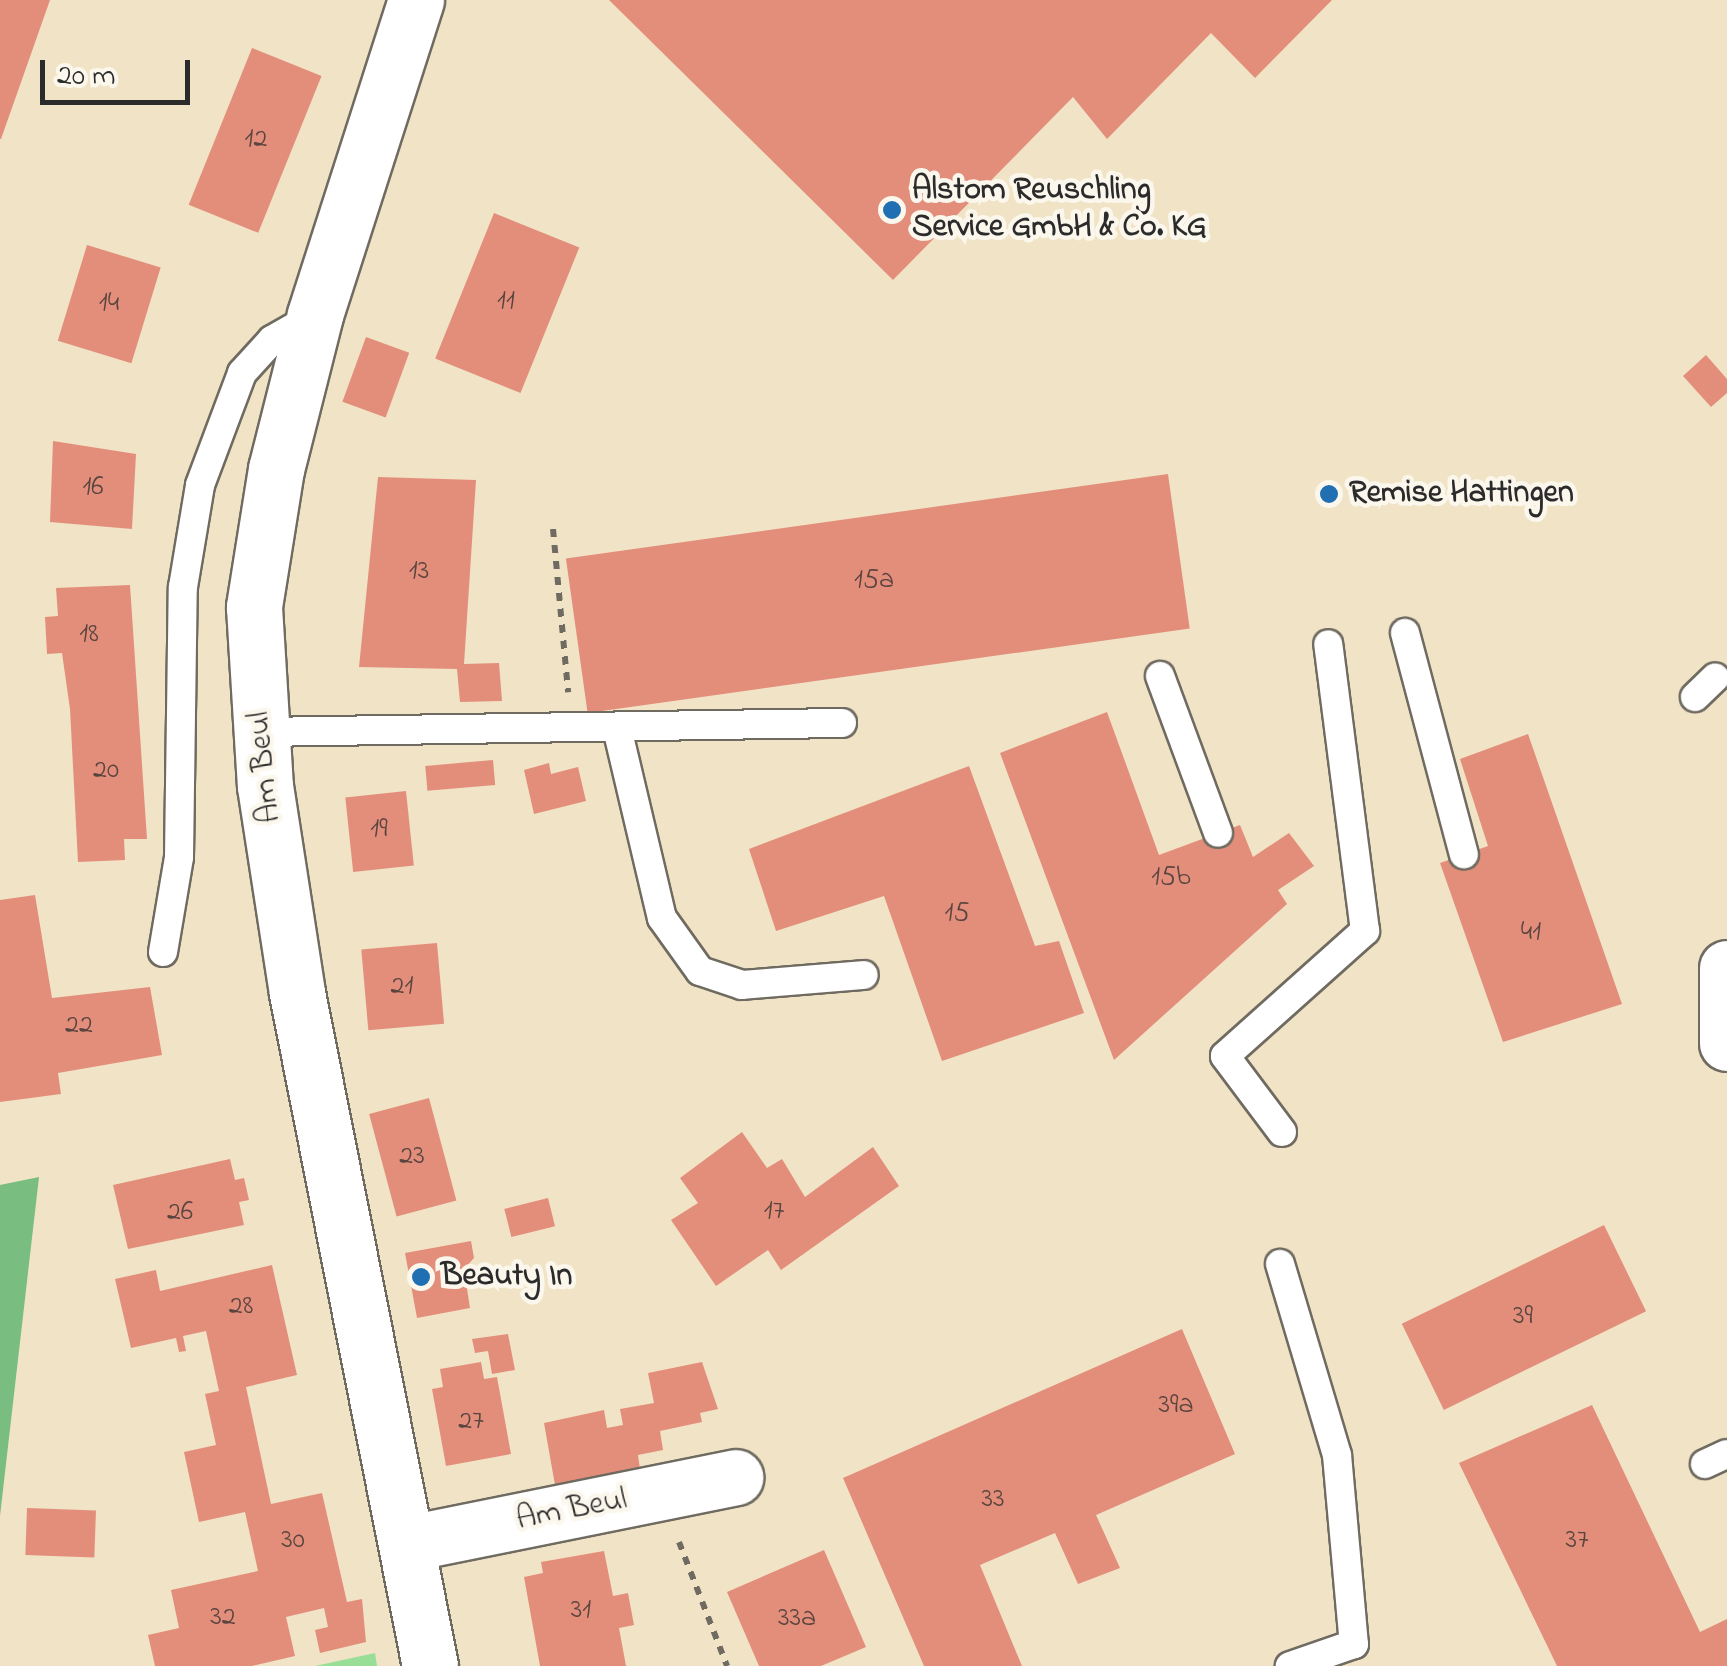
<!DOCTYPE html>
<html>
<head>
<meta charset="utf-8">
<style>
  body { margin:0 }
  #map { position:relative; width:1727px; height:1666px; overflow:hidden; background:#f1e3c6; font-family:"Indie Flower",sans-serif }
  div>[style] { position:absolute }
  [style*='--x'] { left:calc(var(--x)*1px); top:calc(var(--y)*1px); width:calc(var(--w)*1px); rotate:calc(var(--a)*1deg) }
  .green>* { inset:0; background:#99de97 }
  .forest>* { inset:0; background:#7abd80 }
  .building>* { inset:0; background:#e38e7b; transform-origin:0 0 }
  .path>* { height:6px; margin-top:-3px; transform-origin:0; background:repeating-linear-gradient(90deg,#706b61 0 8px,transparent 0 16px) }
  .roads { filter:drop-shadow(2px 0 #706b61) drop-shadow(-2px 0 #706b61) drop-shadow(0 2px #706b61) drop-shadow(0 -2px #706b61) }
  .lane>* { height:28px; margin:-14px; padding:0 14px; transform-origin:14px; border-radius:14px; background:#fff }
  .street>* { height:55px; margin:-27.5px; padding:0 27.5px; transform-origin:27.5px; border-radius:27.5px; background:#fff }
  .dots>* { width:28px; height:28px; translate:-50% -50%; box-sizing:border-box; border:5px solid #fbf7ec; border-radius:50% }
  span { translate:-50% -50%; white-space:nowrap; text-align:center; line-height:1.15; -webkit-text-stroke:9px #fbf7ec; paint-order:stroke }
  .number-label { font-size:28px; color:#59443f }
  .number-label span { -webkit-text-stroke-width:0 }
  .poi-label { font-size:32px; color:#2b2b2b; font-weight:700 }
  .left { translate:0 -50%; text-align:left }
  .street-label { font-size:32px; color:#2b2b2b }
  .scale { position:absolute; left:40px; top:60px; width:150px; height:45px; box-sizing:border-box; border:5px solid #2b2b2b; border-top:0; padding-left:12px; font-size:30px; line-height:35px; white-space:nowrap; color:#2b2b2b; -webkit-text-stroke:8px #fbf7ec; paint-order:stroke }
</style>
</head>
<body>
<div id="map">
  <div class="green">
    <i style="clip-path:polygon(375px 1653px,377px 1666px,315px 1666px)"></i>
  </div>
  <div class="forest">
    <i style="clip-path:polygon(39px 1177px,0 1516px,0 1185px)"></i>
  </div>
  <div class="building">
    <i style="clip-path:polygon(0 0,50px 0,1px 139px,0 139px)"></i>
    <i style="clip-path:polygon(609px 0,1332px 0,1255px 78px,1211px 33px,1107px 139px,1073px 97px,893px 280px)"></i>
    <i style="left:252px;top:48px;width:75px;height:169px;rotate:22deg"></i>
    <i style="left:494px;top:213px;width:92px;height:157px;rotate:22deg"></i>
    <i style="left:87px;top:245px;width:77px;height:100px;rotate:17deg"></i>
    <i style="left:366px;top:337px;width:46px;height:69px;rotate:20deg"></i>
    <i style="clip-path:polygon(1706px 355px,1727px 379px,1727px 393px,1711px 407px,1683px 376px)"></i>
    <i style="clip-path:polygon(53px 441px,136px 454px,132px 529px,50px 522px)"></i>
    <i style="left:1168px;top:474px;width:156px;height:608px;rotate:82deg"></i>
    <i style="clip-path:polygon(378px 477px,476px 480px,464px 664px,499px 663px,502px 701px,460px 702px,457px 669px,359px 667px)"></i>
    <i style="clip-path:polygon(130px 585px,147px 839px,124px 839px,125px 860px,78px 862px,70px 709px,62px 653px,47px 654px,45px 617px,58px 616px,56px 588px)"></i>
    <i style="clip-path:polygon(1107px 712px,1159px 855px,1240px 825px,1253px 857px,1289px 833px,1314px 866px,1278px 890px,1287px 904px,1114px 1060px,1000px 753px)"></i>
    <i style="clip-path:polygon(1528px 734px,1622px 1004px,1503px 1042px,1440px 863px,1488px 846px,1460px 759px)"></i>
    <i style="left:493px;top:760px;width:25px;height:68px;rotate:85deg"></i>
    <i style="clip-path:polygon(549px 763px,551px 774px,578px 767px,586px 801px,534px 814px,524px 770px)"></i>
    <i style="clip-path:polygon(969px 766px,1035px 946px,1059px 941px,1084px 1013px,942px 1061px,884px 896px,776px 931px,749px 849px)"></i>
    <i style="left:406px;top:791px;width:75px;height:61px;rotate:84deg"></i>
    <i style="clip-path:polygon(35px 895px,52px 998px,150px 987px,162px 1055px,58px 1073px,61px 1094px,0 1102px,0 900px)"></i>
    <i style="left:437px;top:943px;width:81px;height:76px;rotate:85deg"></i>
    <i style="left:429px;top:1098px;width:106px;height:62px;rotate:75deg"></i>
    <i style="clip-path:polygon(742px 1132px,767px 1168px,782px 1159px,805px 1197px,873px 1147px,899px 1186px,781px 1270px,768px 1250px,716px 1286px,671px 1220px,698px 1203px,680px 1178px)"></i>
    <i style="clip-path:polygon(230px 1159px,235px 1180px,244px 1178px,249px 1200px,239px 1202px,244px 1225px,128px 1249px,113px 1185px)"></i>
    <i style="left:548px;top:1198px;width:29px;height:45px;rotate:76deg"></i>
    <i style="left:1604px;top:1225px;width:96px;height:225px;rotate:64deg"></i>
    <i style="clip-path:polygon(471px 1241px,474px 1258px,464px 1269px,470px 1308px,417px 1318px,405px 1253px)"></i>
    <i style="clip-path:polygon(272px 1265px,297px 1375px,246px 1387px,271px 1504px,322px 1493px,347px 1602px,362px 1599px,366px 1642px,320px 1653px,315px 1630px,328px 1627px,324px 1608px,286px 1617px,295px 1656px,252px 1666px,155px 1666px,148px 1635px,179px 1628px,171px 1590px,258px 1571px,245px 1512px,199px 1522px,184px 1452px,216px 1445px,205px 1394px,219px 1391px,206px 1331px,183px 1336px,186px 1351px,179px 1352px,176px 1338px,131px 1348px,115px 1279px,156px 1270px,160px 1291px)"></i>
    <i style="clip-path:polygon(1182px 1329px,1235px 1454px,1096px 1515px,1120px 1568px,1078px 1584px,1055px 1533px,980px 1565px,1022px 1666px,924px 1666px,843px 1478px)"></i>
    <i style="clip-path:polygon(508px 1334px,515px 1370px,492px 1374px,488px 1351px,475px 1353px,472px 1339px)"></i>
    <i style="clip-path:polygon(481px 1362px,484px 1379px,497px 1377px,511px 1454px,446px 1466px,432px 1389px,443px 1387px,440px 1369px)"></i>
    <i style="clip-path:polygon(702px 1362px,718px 1409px,700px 1413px,702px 1422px,660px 1431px,663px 1450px,638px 1455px,640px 1469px,555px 1485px,544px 1423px,604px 1410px,607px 1428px,623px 1425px,620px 1409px,654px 1403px,648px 1373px)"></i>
    <i style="clip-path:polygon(1592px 1405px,1700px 1632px,1727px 1619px,1727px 1666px,1557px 1666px,1459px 1463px)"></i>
    <i style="left:27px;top:1508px;width:69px;height:47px;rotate:2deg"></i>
    <i style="clip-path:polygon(824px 1550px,866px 1647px,821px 1666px,759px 1666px,727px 1592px)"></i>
    <i style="clip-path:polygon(604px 1551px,613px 1596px,628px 1593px,634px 1625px,619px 1628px,626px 1666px,540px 1666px,524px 1577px,543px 1573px,541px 1562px)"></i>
  </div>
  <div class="path">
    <i style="--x:553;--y:529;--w:164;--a:84.7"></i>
    <i style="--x:679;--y:1542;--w:133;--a:68.8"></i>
  </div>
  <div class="roads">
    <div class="lane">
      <i style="--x:1405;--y:633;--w:229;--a:75.1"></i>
      <i style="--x:1160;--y:676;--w:167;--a:69.7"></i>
      <i style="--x:1695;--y:697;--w:28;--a:-44"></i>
      <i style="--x:617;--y:728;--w:195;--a:76.7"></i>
      <i style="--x:662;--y:918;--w:65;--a:54.4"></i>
      <i style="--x:700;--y:971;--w:44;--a:18.4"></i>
      <i style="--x:742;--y:985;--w:122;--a:-4.7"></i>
      <i style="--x:261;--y:732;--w:581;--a:-0.89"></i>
      <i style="--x:163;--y:952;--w:96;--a:-80.4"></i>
      <i style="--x:179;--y:857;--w:270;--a:-89.2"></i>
      <i style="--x:183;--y:587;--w:103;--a:-80.5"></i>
      <i style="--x:200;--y:485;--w:120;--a:-69.4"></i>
      <i style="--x:242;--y:373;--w:45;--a:-47.7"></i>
      <i style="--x:272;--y:340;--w:48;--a:-29.7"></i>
      <i style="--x:1282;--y:1132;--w:95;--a:-126.9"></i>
      <i style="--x:1225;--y:1056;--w:188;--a:-41.8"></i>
      <i style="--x:1365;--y:931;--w:289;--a:-97.3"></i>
      <i style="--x:1280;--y:1264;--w:199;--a:73.4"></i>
      <i style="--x:1337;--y:1455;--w:190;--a:84.9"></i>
      <i style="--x:1354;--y:1644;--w:68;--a:161"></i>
      <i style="--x:1705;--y:1464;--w:23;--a:-25"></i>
    </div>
    <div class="street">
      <i style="--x:416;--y:0;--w:331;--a:107.8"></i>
      <i style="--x:315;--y:315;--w:159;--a:104.2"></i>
      <i style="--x:276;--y:469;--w:140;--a:99.1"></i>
      <i style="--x:254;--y:607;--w:179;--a:86.5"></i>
      <i style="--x:265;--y:786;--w:209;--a:81.2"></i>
      <i style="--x:297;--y:993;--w:686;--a:78.82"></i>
      <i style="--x:1727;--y:968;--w:75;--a:90"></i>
      <i style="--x:409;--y:1543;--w:333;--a:-11.4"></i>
    </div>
  </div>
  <div class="dots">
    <i style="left:892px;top:210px;background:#1f6fb2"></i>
    <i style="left:1329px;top:494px;background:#1f6fb2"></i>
    <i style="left:421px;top:1277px;background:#1f6fb2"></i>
  </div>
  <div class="number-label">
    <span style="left:256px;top:140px">12</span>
    <span style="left:506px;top:302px">11</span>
    <span style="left:109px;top:304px">14</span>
    <span style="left:93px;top:488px">16</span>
    <span style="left:419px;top:572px">13</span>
    <span style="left:874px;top:581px">15a</span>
    <span style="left:89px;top:635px">18</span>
    <span style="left:106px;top:771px">20</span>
    <span style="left:379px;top:830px">19</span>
    <span style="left:1171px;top:878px">15b</span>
    <span style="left:957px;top:914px">15</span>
    <span style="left:1531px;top:933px">41</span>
    <span style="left:402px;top:987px">21</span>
    <span style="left:79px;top:1026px">22</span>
    <span style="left:412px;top:1157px">23</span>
    <span style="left:774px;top:1212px">17</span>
    <span style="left:180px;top:1213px">26</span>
    <span style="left:241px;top:1307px">28</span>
    <span style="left:1523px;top:1317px">39</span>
    <span style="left:1176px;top:1406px">39a</span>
    <span style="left:471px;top:1422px">27</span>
    <span style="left:993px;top:1500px">33</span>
    <span style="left:293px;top:1541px">30</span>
    <span style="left:1577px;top:1541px">37</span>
    <span style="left:581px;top:1611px">31</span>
    <span style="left:223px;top:1618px">32</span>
    <span style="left:797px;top:1619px">33a</span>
  </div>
  <div class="poi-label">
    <span class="left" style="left:912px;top:210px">Alstom Reuschling<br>Service GmbH &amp; Co. KG</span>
    <span class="left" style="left:1349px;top:494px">Remise Hattingen</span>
    <span class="left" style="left:441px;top:1277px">Beauty In</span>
  </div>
  <div class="street-label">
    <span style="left:266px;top:767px;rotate:-96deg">Am Beul</span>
    <span style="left:572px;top:1511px;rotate:-11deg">Am Beul</span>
  </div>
  <div class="scale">20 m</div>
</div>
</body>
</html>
